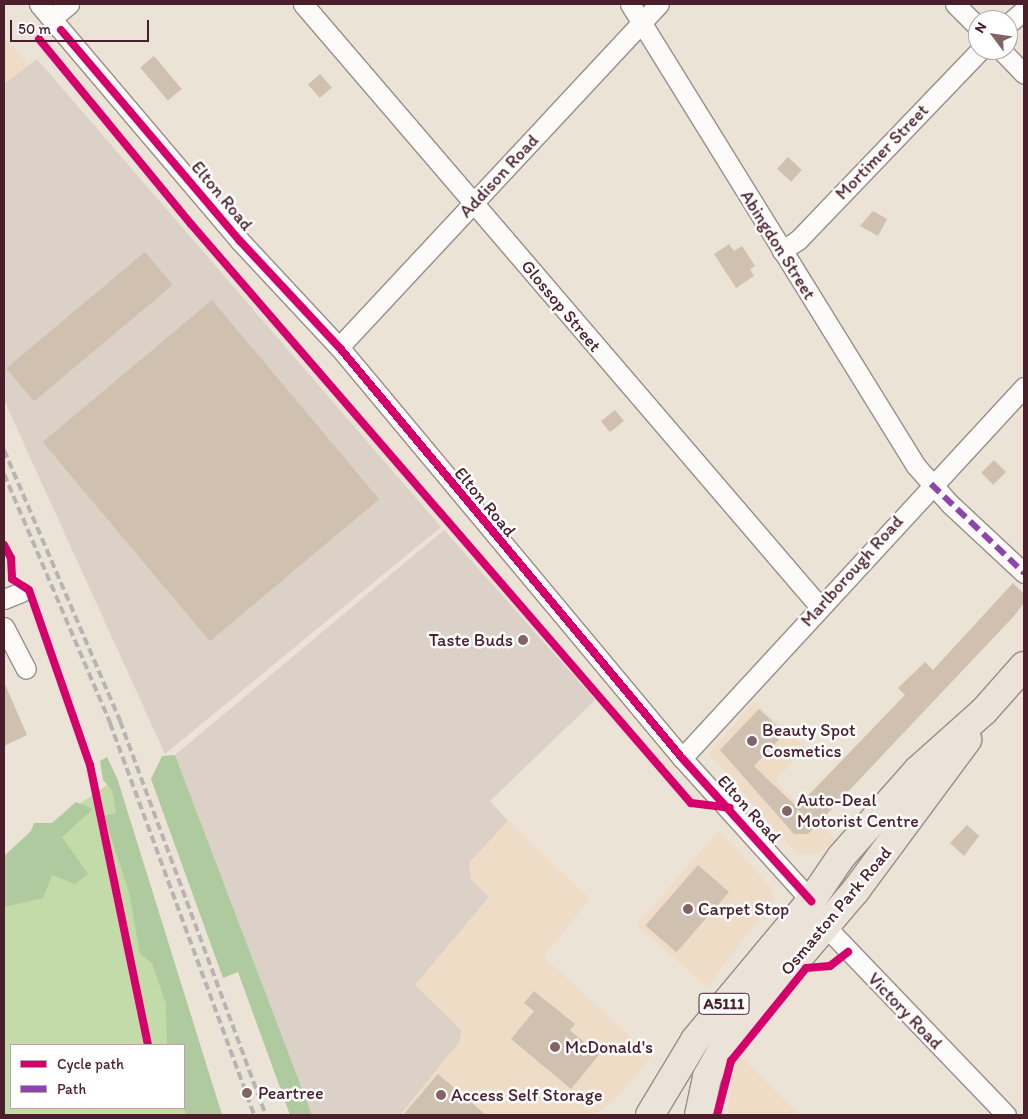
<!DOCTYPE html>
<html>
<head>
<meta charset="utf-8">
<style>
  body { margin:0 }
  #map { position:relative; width:1028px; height:1119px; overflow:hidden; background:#ebe3d5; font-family:Itim,sans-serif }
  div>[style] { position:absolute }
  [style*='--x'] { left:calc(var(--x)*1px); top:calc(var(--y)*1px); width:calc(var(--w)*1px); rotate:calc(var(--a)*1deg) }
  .built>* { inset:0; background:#eedcc7 }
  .industrial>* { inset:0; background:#dbd1c6 }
  .green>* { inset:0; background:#c2dba8 }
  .forest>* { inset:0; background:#b0ca9f }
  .building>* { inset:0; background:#cfc0b0; transform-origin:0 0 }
  .roads { filter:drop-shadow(1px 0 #9a8e89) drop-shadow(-1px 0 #9a8e89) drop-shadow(0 1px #9a8e89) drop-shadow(0 -1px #9a8e89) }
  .minor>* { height:19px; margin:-9.5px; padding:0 9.5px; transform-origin:9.5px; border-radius:9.5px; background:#fcfbf9 }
  .highway>* { height:28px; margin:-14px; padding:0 14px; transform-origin:14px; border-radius:14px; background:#ece3d8 }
  .rail>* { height:4px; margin-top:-2px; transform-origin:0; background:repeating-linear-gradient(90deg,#bab3b3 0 8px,transparent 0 12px) }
  .quiet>* { height:6px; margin-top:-3px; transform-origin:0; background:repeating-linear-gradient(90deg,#8e44ad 0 12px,transparent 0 18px) }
  .cycleway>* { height:8px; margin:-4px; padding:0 4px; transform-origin:4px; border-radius:4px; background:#d6006c }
  .dots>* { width:14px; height:14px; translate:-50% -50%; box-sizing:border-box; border:2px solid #fff; border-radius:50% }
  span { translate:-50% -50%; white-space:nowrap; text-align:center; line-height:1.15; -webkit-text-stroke:5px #fff; paint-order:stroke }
  .shield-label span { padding:1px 4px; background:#fff; border:1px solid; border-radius:4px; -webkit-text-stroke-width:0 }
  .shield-label { font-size:16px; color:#4a1f2b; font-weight:700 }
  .street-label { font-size:18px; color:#4a1f2b }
  .poi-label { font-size:18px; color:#4a1f2b }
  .right { translate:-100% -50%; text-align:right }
  .left { translate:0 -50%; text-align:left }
  .frame { position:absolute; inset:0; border:5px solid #4a1f2b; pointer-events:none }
  .legend { position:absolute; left:10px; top:1044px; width:175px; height:65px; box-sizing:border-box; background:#fff; border:1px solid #b7a5aa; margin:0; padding:6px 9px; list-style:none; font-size:15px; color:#4a1f2b }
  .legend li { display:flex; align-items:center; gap:10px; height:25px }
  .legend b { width:25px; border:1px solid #b7a5aa }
  .north { position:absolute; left:968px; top:10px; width:50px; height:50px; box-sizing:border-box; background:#fff; border:1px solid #b7a5aa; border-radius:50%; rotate:301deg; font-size:14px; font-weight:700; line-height:20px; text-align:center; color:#4a1f2b }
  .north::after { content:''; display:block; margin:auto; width:18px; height:22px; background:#826466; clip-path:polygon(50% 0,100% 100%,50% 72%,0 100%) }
  .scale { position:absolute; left:10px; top:20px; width:139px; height:22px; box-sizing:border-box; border:2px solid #4a1f2b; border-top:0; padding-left:6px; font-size:15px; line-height:18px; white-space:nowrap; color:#4a1f2b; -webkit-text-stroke:4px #fff; paint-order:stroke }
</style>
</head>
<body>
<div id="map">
  <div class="built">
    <i style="clip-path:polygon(4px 36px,29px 65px,4px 84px)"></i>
    <i style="clip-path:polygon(754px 702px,806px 747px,775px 781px,836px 839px,820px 853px,798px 855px,709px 754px)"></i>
    <i style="clip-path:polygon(508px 821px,590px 899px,544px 957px,651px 1056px,619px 1096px,595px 1115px,400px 1115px,460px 1041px,461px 1030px,415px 985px,489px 897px,471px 879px,469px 863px)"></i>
    <i style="clip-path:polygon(719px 830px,771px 888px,774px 899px,707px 987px,637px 925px)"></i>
    <i style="clip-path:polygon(741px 1056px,800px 1115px,727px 1115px,732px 1073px)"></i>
  </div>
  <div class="industrial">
    <i style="clip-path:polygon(37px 59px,441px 527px,165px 754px,4px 400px,4px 84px)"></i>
    <i style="clip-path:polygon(444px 530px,595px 700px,490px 801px,508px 821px,469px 863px,471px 879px,489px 897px,415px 985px,461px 1030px,460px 1041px,400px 1115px,312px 1115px,175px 755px)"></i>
  </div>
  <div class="green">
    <i style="clip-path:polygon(evenodd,117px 778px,222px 1115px,4px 1115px,4px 856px,117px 778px,11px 1045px,184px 1045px,184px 1108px,11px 1108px,11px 1045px)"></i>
  </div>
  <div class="forest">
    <i style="clip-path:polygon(175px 755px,312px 1115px,290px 1115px,238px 972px,223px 978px,151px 779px,162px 756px)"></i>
    <i style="clip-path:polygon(107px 757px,117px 778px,222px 1115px,186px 1115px,184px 1108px,184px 1045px,167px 1045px,166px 1004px,152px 963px,140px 954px,129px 892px,104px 816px,116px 813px,112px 790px,103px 780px,100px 761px)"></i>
    <i style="clip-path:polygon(76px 802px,93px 809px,62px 837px,88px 874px,75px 884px,52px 875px,43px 898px,4px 907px,4px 856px,31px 831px,34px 823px,52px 823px)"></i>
  </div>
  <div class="building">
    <i style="left:154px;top:56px;width:43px;height:18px;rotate:50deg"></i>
    <i style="left:320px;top:74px;width:18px;height:16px;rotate:49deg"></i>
    <i style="left:788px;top:157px;width:19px;height:16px;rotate:43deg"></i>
    <i style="clip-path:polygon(873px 211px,887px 219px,878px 236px,860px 226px)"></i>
    <i style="clip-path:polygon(729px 244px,734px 251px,742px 246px,755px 266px,750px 269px,754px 276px,736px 288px,714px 254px)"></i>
    <i style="left:145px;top:252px;width:43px;height:181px;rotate:50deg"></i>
    <i style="left:212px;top:300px;width:260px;height:221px;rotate:50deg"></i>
    <i style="left:615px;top:410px;width:14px;height:18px;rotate:51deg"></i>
    <i style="left:994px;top:460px;width:17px;height:18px;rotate:45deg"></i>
    <i style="clip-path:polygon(1013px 583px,1024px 594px,1024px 603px,1014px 616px,808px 834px,794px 834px,720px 750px,759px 709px,785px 733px,754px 766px,797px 807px,905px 695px,898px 688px,925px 662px,933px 670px)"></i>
    <i style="clip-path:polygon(4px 682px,27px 735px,4px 746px)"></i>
    <i style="clip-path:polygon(967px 825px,979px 836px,964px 856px,950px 843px)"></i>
    <i style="left:698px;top:865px;width:41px;height:80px;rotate:41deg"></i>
    <i style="clip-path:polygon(534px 991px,575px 1024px,570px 1030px,599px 1055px,571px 1089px,511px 1039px,534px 1011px,524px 1003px)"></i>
    <i style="clip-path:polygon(438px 1074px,486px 1115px,403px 1115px)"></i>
  </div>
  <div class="roads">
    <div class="minor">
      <i style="--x:39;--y:4;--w:311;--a:49.7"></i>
      <i style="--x:240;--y:241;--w:145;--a:47"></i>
      <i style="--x:339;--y:347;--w:535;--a:50.15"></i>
      <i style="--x:682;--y:758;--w:193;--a:47.9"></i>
      <i style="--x:811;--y:901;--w:30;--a:60"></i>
      <i style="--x:826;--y:927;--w:260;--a:46.2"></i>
      <i style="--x:303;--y:4;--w:794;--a:49.39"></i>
      <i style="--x:630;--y:4;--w:543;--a:58.24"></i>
      <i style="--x:916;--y:466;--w:51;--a:48.2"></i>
      <i style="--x:950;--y:504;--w:101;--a:43"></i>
      <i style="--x:955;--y:4;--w:33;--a:45"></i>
      <i style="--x:52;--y:18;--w:22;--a:-39"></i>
      <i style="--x:1008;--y:24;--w:21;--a:-41"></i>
      <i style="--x:1001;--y:50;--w:33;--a:46"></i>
      <i style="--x:782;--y:251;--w:19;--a:-35"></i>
      <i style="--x:798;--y:240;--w:263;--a:-46.2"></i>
      <i style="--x:339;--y:347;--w:469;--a:-47"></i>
      <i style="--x:4;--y:599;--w:18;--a:-22"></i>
      <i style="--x:4;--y:627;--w:47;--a:62.4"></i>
      <i style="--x:682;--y:758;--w:505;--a:-47.33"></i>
    </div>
    <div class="highway">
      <i style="--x:650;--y:1115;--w:87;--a:-59"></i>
      <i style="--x:695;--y:1040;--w:181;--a:-50.2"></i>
      <i style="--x:811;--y:901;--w:53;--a:-55.7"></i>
      <i style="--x:841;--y:857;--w:116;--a:-48.5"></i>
      <i style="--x:918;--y:770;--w:89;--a:-41.8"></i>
      <i style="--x:984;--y:711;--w:60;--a:-48.4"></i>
      <i style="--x:699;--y:1115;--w:39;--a:-78"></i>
      <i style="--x:707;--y:1077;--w:38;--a:-61"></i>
      <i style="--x:725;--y:1044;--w:202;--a:-49.6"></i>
      <i style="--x:856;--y:890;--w:187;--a:-53.5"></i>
    </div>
  </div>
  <div class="rail">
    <i style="--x:4;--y:450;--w:295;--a:66.8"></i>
    <i style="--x:120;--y:721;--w:420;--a:69.7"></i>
    <i style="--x:4;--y:474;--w:271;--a:66.9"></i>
    <i style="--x:110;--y:723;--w:418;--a:69.8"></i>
  </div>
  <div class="quiet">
    <i style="--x:931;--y:484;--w:129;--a:43.7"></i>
  </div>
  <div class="cycleway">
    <i style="--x:61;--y:30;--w:277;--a:49.7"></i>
    <i style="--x:240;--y:241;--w:145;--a:47"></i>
    <i style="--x:339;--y:347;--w:535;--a:50.15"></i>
    <i style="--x:682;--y:758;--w:193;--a:47.9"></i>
    <i style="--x:39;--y:39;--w:239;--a:50.6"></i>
    <i style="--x:191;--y:224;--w:765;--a:49.19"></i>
    <i style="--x:691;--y:803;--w:39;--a:7"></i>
    <i style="--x:4;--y:545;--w:15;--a:62"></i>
    <i style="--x:11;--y:558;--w:21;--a:87"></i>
    <i style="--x:12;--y:579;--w:20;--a:33"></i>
    <i style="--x:29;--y:590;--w:185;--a:70.8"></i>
    <i style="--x:90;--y:765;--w:286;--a:78.3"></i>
    <i style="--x:717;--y:1115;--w:56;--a:-75.5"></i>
    <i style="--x:731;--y:1061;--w:119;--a:-51.1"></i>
    <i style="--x:806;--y:968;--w:24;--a:-5"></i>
    <i style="--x:830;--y:966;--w:23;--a:-38"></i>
  </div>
  <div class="dots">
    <i style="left:523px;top:640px;background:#826466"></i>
    <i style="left:752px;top:741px;background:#826466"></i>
    <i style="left:787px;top:811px;background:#826466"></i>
    <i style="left:688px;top:909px;background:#826466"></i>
    <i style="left:555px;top:1047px;background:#826466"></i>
    <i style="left:247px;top:1093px;background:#826466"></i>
    <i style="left:441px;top:1095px;background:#826466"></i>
  </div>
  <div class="shield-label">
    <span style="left:724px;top:1004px">A5111</span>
  </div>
  <div class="street-label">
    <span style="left:882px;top:152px;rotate:-46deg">Mortimer Street</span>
    <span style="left:499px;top:176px;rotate:-47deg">Addison Road</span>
    <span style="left:222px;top:196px;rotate:50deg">Elton Road</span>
    <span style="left:778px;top:245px;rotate:58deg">Abingdon Street</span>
    <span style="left:561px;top:306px;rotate:50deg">Glossop Street</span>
    <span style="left:485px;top:502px;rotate:50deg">Elton Road</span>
    <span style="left:852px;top:571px;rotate:-48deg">Marlborough Road</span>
    <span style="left:749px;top:809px;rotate:48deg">Elton Road</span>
    <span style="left:836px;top:911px;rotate:-50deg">Osmaston Park Road</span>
    <span style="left:905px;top:1011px;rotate:46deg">Victory Road</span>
  </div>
  <div class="poi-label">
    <span class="right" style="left:513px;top:640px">Taste Buds</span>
    <span class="left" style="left:762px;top:741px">Beauty Spot<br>Cosmetics</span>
    <span class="left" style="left:797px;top:811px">Auto-Deal<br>Motorist Centre</span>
    <span class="left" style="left:698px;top:909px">Carpet Stop</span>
    <span class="left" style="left:565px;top:1047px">McDonald's</span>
    <span class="left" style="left:258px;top:1093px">Peartree</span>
    <span class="left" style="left:451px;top:1095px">Access Self Storage</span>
  </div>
  <div class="frame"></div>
  <ul class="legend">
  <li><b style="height:6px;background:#d6006c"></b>Cycle path</li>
  <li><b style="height:6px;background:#8e44ad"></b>Path</li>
  </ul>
  <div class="north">N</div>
  <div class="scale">50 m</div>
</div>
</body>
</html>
